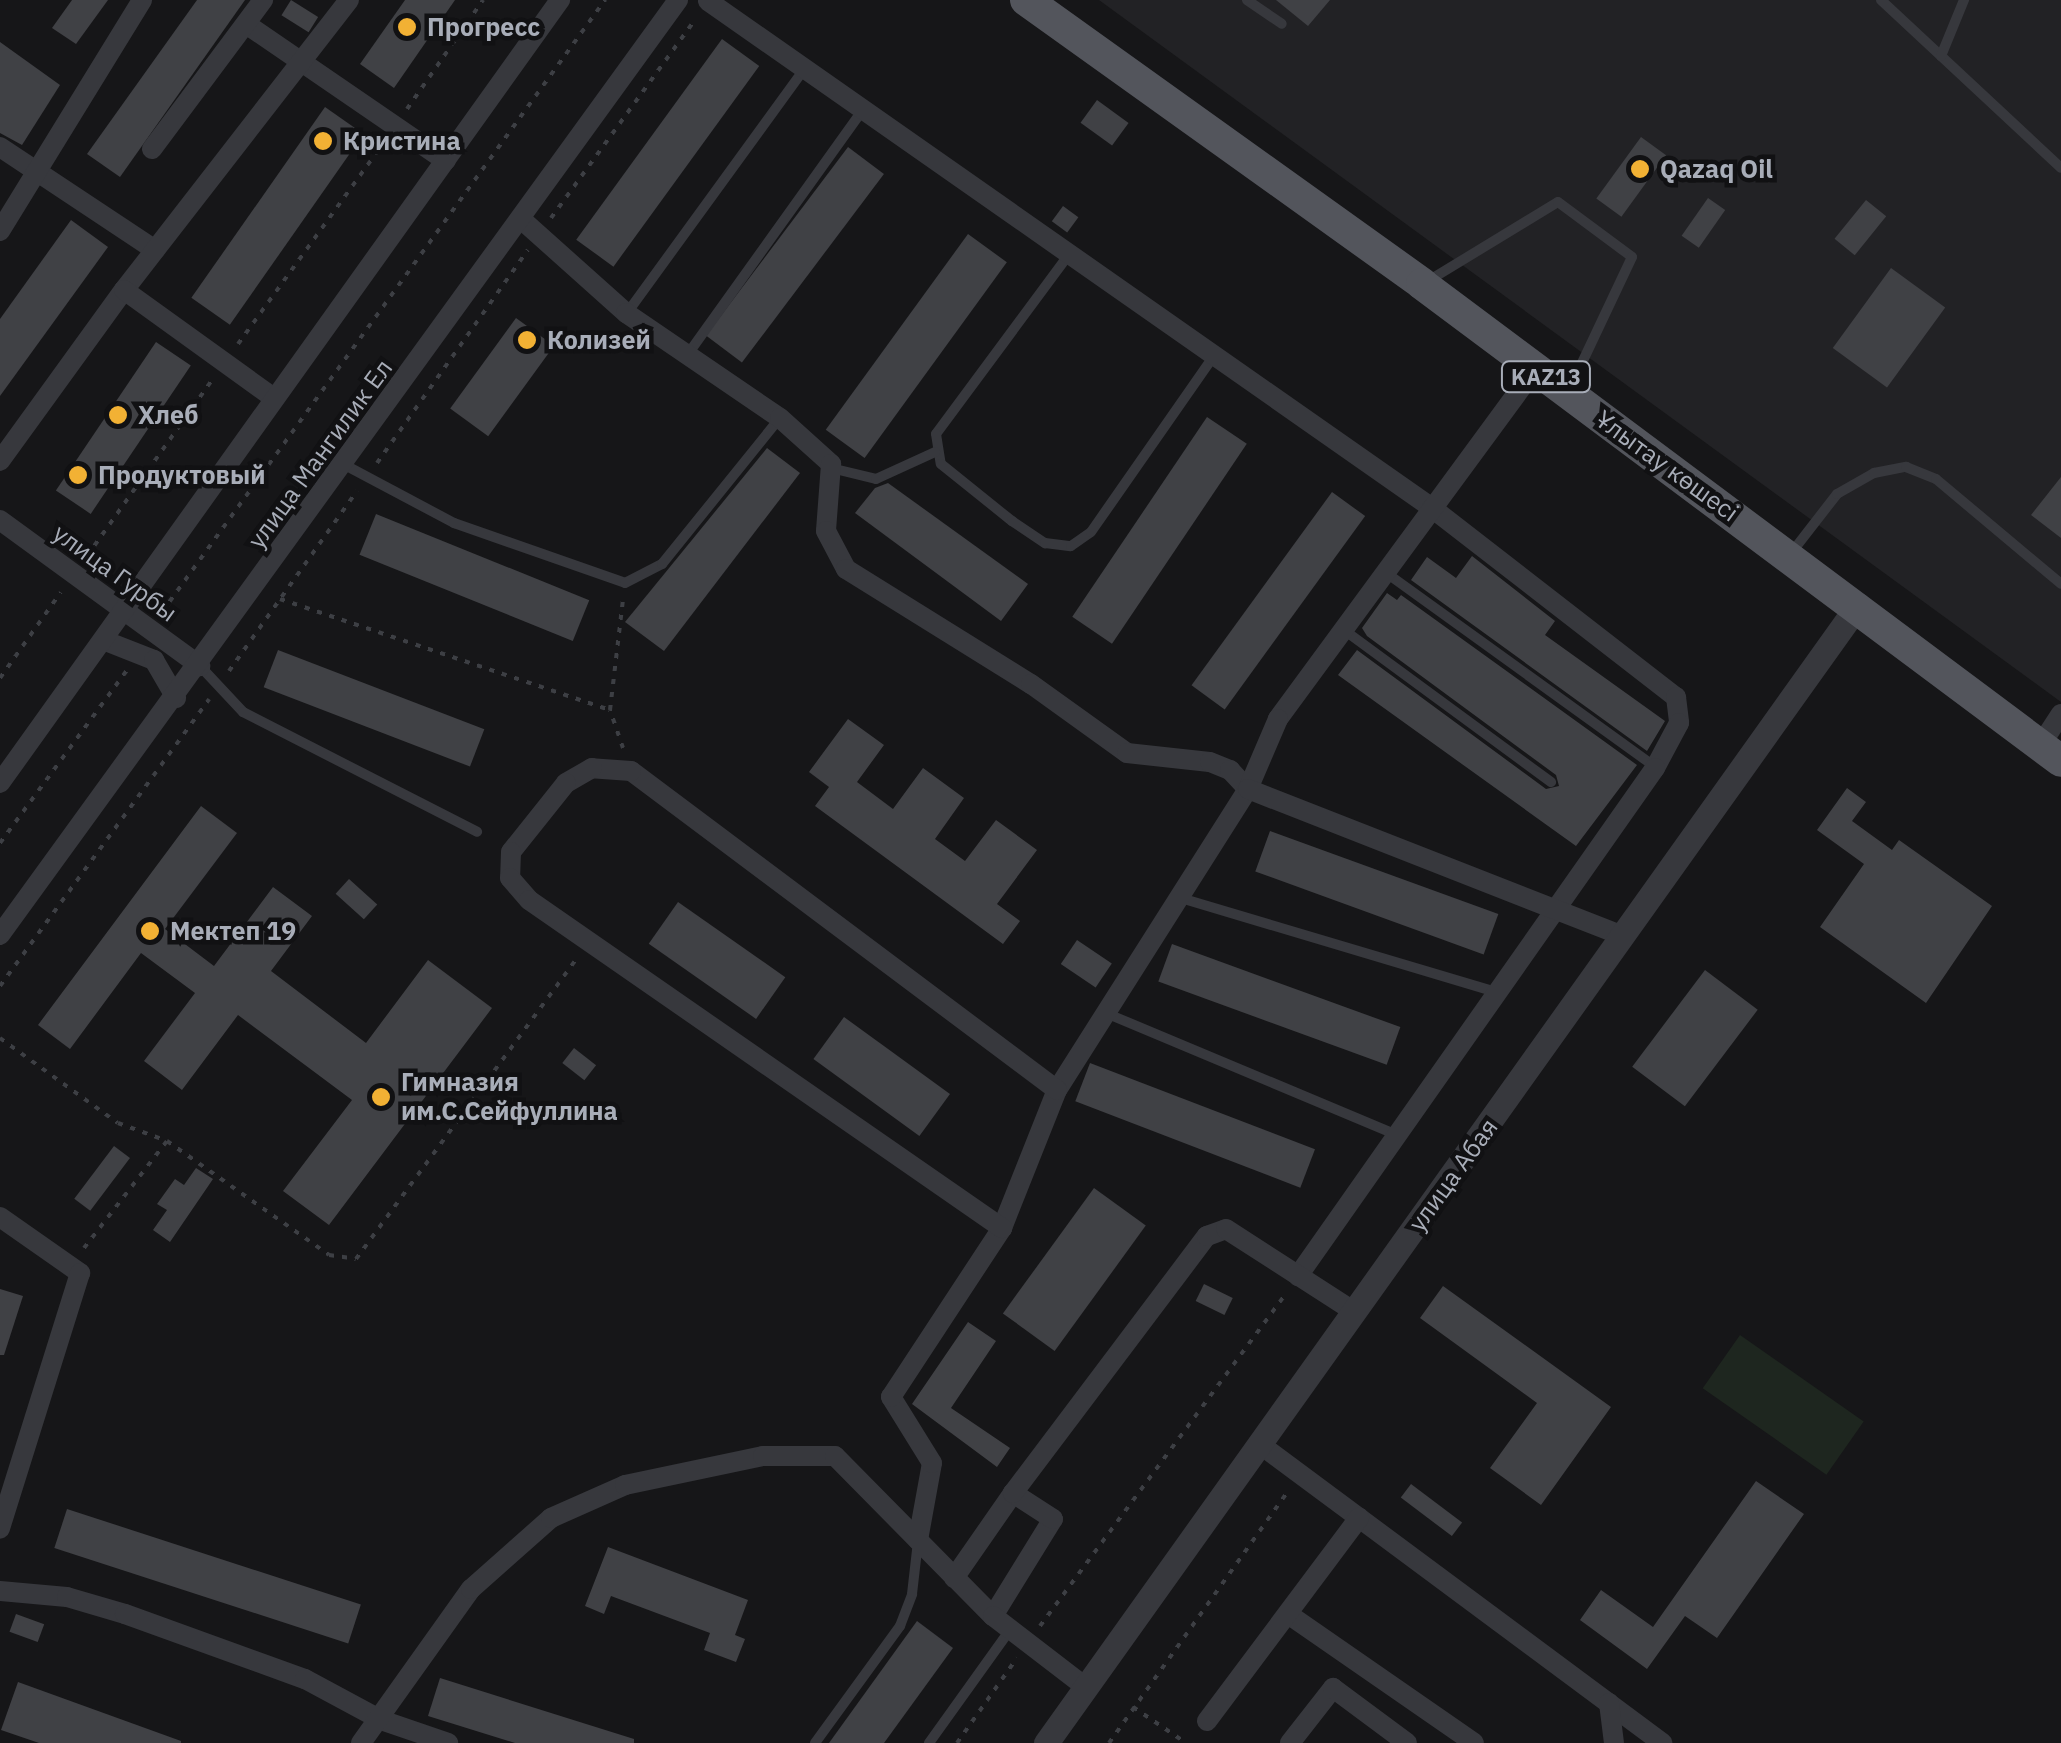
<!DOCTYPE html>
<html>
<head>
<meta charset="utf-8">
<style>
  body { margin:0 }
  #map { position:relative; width:2061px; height:1743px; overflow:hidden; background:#161618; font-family:"IBM Plex Sans",sans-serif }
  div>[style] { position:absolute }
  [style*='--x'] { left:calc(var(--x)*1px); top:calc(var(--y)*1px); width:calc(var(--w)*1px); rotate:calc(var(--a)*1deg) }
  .built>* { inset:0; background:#222225 }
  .green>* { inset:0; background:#1e261f; transform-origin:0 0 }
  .building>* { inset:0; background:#404145; transform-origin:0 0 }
  .path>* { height:4px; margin-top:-2px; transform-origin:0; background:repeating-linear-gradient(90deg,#3d3f44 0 5px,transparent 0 13px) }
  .service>* { height:10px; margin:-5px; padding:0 5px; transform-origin:5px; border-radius:5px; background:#37383d }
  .minor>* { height:20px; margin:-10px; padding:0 10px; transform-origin:10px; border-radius:10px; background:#37383d }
  .tertiary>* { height:25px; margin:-12.5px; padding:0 12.5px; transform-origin:12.5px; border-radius:12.5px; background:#37383d }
  .primary>* { height:32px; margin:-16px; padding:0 16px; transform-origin:16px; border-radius:16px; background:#53555c }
  .dots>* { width:28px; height:28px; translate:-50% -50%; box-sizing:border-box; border:5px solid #111113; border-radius:50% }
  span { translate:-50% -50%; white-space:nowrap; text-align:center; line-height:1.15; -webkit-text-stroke:9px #111113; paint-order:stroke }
  .shield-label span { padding:2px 8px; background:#111113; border:2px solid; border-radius:8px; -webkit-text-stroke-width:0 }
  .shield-label { font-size:22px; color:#a8adb8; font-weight:700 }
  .poi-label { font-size:25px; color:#a8adb8; font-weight:700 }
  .left { translate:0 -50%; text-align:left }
  .street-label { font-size:25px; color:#a8adb8 }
</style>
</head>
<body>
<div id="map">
  <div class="built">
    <i style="clip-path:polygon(1099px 0,2061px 0,2061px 702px)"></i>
  </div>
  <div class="green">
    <i style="left:1740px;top:1335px;width:151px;height:65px;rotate:35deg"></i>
  </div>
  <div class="building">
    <i style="clip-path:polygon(72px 0,108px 0,76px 44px,52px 28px)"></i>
    <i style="clip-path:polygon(197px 0,245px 0,120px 177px,87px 154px)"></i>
    <i style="left:291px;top:0;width:32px;height:18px;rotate:32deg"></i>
    <i style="clip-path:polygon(405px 0,455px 0,394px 88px,360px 64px)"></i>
    <i style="clip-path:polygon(1276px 0,1330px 0,1308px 26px)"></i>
    <i style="left:722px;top:39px;width:46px;height:248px;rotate:36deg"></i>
    <i style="clip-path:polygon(0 42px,60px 85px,22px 145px,0 133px)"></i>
    <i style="left:1097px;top:100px;width:39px;height:28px;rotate:36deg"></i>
    <i style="left:325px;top:107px;width:47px;height:233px;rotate:35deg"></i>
    <i style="left:1641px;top:137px;width:31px;height:76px;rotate:36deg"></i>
    <i style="left:848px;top:147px;width:45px;height:236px;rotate:37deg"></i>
    <i style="left:1708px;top:198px;width:21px;height:46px;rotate:35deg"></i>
    <i style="left:1866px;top:200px;width:26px;height:50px;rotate:39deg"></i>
    <i style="left:1063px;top:206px;width:19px;height:19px;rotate:36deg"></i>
    <i style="clip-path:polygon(71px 220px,108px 247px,0 396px,0 319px)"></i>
    <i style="left:968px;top:234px;width:48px;height:242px;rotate:36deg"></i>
    <i style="left:1891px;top:268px;width:67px;height:99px;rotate:36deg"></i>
    <i style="left:516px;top:318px;width:47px;height:112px;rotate:36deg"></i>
    <i style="left:156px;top:342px;width:42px;height:179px;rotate:34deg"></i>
    <i style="left:1207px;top:417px;width:48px;height:241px;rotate:34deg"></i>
    <i style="clip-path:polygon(767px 448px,800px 473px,664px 651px,625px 622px)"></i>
    <i style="clip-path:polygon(2061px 477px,2061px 538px,2031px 515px)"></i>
    <i style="clip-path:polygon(888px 483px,1028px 584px,1001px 621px,855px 513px,875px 488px)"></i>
    <i style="left:1332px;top:492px;width:41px;height:239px;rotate:36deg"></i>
    <i style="left:376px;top:514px;width:230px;height:44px;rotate:22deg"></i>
    <i style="clip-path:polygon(1472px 556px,1555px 621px,1545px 635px,1665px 721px,1647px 751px,1411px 580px,1427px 557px,1456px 578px)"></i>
    <i style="clip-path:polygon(1387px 593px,1397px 600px,1401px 595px,1637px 765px,1576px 846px,1338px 675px,1357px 650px,1546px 789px,1559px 786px,1556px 775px,1367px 636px,1362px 628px)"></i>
    <i style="left:278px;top:650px;width:221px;height:40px;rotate:21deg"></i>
    <i style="clip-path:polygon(848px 719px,884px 745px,857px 782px,893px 809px,923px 768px,964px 798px,935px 839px,965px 861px,996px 820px,1037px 850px,997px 904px,1020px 921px,1003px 944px,815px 806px,829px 787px,809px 772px)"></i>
    <i style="clip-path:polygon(1847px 788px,1866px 802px,1852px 821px,1892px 850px,1899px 840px,1992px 906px,1926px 1003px,1820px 927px,1864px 864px,1817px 830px)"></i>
    <i style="clip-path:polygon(201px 806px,237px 833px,165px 929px,214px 966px,273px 887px,312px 916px,271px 971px,366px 1043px,428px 960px,492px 1008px,329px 1225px,283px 1191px,352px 1100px,238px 1015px,182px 1090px,144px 1061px,195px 993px,141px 953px,70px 1049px,38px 1025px)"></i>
    <i style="left:1270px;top:831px;width:243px;height:43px;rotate:20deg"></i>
    <i style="left:349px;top:879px;width:38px;height:20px;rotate:42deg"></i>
    <i style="left:678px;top:902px;width:131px;height:51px;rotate:35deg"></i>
    <i style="left:1077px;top:940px;width:42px;height:29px;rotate:34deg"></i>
    <i style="left:1172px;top:944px;width:243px;height:40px;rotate:20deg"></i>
    <i style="left:1705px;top:970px;width:66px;height:121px;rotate:37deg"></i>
    <i style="left:844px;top:1017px;width:131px;height:52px;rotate:36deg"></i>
    <i style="left:574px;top:1048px;width:28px;height:19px;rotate:38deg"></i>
    <i style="left:1090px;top:1063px;width:241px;height:41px;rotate:21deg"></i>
    <i style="left:114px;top:1146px;width:20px;height:66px;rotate:37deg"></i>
    <i style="clip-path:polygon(196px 1168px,213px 1179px,170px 1242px,153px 1230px,167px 1210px,157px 1204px,175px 1179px,184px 1185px)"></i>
    <i style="left:1094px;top:1188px;width:64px;height:155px;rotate:36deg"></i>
    <i style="left:1204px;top:1284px;width:32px;height:19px;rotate:26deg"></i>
    <i style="clip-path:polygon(1443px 1286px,1611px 1407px,1541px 1505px,1490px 1468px,1537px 1403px,1420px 1318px)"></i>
    <i style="clip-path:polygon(0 1289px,23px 1296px,4px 1355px,0 1355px)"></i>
    <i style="clip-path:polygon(968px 1322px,996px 1341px,951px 1408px,1010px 1448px,997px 1467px,912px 1404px)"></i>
    <i style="clip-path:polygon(1756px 1481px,1804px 1514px,1717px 1638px,1685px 1616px,1647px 1669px,1580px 1620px,1601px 1590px,1653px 1627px)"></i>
    <i style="left:1411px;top:1484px;width:64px;height:17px;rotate:37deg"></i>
    <i style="left:67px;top:1509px;width:309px;height:41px;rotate:18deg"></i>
    <i style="clip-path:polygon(608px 1547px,748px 1600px,735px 1635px,745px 1639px,736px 1662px,704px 1650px,710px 1633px,611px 1596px,604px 1614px,585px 1606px)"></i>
    <i style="left:16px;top:1614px;width:30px;height:19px;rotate:20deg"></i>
    <i style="clip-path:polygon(917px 1621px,953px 1648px,884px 1743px,829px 1743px)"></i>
    <i style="clip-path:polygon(440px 1678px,634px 1739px,634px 1743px,515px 1743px,428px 1716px)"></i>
    <i style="clip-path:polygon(18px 1682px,181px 1741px,181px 1743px,39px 1743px,1px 1730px)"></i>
  </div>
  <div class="path">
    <i style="--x:407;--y:109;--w:133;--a:-55.1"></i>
    <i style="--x:551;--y:218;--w:245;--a:-54"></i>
    <i style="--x:238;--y:344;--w:251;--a:-54.1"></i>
    <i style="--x:377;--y:463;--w:261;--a:-54.7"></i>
    <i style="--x:87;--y:556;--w:216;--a:-54.6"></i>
    <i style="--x:280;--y:599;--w:348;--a:18.6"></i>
    <i style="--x:162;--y:612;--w:756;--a:-54.1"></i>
    <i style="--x:229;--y:671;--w:221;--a:-54.6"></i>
    <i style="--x:0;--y:678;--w:105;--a:-54.7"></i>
    <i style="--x:623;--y:748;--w:40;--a:-108.9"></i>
    <i style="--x:610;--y:710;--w:111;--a:-83.3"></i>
    <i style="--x:0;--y:843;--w:215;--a:-53.7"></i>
    <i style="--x:0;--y:986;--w:355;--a:-53.9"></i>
    <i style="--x:0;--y:1038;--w:145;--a:35.8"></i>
    <i style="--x:118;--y:1123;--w:52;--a:20.2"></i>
    <i style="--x:167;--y:1141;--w:198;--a:35.1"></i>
    <i style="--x:329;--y:1255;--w:27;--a:8"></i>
    <i style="--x:356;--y:1259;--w:373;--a:-53.7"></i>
    <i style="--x:84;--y:1248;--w:135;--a:-52.2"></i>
    <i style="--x:1040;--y:1626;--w:415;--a:-53.5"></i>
    <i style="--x:1133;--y:1707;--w:64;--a:34.2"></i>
    <i style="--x:957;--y:1743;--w:104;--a:-54.8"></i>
    <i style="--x:1109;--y:1743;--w:310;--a:-54.6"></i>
  </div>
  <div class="service">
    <i style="--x:1247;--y:0;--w:42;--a:34.4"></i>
    <i style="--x:1881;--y:0;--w:246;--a:43"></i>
    <i style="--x:1941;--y:56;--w:61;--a:-67.7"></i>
    <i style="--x:1067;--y:257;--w:220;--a:126.5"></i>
    <i style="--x:936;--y:434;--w:30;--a:81"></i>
    <i style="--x:941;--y:464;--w:91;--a:38.8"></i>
    <i style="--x:1012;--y:521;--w:40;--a:34"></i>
    <i style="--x:1045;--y:543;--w:26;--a:7"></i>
    <i style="--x:1071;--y:546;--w:24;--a:-35"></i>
    <i style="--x:1091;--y:532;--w:215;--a:-55.1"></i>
    <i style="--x:1428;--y:281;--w:152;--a:-31.3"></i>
    <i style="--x:1558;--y:202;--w:92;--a:36.6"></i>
    <i style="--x:1632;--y:257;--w:145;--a:115.3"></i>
    <i style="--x:627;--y:313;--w:299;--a:-54"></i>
    <i style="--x:688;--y:354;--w:297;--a:-54.4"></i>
    <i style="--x:343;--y:464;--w:126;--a:28"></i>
    <i style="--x:454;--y:523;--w:181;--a:19.3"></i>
    <i style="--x:625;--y:583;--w:42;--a:-27.2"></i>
    <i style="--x:662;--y:564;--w:188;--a:-51.1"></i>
    <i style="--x:835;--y:469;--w:42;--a:13.7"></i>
    <i style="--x:876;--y:479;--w:65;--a:-24.6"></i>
    <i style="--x:1792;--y:552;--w:73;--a:-52.2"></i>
    <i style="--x:1837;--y:494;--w:43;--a:-29.6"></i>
    <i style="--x:1874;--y:473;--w:33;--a:-11"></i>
    <i style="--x:1906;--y:467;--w:32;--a:22"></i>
    <i style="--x:1936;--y:479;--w:163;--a:40"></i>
    <i style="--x:1385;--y:572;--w:333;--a:35.8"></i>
    <i style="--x:1344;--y:630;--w:257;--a:36.3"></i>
    <i style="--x:200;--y:666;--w:63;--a:46.9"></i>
    <i style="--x:243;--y:712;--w:263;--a:27.1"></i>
    <i style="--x:1184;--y:899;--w:326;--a:16.6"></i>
    <i style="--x:1108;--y:1014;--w:311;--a:22.7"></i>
    <i style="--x:815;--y:1743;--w:145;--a:-54"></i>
    <i style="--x:900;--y:1626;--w:34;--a:-69"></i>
    <i style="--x:912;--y:1594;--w:53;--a:-83.5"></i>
    <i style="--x:929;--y:1743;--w:139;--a:-54.4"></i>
  </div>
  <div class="minor">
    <i style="--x:708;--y:1;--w:884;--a:35"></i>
    <i style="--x:1432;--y:508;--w:309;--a:37.8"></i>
    <i style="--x:1676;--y:697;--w:26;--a:83"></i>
    <i style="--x:1679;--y:723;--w:51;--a:118.1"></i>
    <i style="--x:1655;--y:768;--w:621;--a:125.1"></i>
    <i style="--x:246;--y:24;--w:242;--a:34.4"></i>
    <i style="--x:0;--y:147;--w:186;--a:33.6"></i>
    <i style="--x:152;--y:149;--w:186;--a:-53.3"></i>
    <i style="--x:521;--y:219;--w:141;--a:41.8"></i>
    <i style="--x:626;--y:313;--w:186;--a:34.3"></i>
    <i style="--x:780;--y:418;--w:69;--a:42"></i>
    <i style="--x:831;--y:464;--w:67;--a:94.3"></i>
    <i style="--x:826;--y:531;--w:43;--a:62.2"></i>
    <i style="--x:846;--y:569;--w:218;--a:31.9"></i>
    <i style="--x:1031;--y:684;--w:118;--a:35.7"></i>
    <i style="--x:1127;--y:753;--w:83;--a:6.2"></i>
    <i style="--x:1210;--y:762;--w:22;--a:22"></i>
    <i style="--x:1230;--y:770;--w:26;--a:47"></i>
    <i style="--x:1248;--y:789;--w:356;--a:122.4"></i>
    <i style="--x:0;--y:231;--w:271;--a:-58.4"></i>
    <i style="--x:124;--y:290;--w:367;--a:-52.2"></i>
    <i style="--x:1535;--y:369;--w:434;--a:126.3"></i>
    <i style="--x:1278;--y:719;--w:76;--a:113.2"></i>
    <i style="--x:1248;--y:789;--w:403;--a:21.4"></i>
    <i style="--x:0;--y:461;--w:211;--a:-54.1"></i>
    <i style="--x:124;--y:290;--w:185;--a:35.8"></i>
    <i style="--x:0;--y:520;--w:248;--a:36.1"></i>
    <i style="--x:103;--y:640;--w:55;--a:21.4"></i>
    <i style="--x:154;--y:660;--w:44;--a:59.9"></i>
    <i style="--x:2040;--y:746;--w:38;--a:-57"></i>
    <i style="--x:0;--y:783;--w:963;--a:-54.43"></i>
    <i style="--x:0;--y:935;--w:1155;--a:-54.05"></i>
    <i style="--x:0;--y:1217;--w:98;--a:35"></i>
    <i style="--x:80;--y:1273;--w:268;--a:107.4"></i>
    <i style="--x:1261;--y:1445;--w:500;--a:36.6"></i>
    <i style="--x:918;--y:1540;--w:78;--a:-79.7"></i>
    <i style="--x:932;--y:1463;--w:78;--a:-121.8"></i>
    <i style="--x:891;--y:1397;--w:202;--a:-56.7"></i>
    <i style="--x:1002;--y:1228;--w:149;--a:-68.3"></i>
    <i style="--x:1057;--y:1090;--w:532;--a:-143.17"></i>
    <i style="--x:631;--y:771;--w:39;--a:-176"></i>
    <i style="--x:592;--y:768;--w:30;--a:150"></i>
    <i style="--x:566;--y:783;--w:88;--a:128.6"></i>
    <i style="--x:511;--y:852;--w:26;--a:92"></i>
    <i style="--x:510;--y:878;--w:29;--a:49"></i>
    <i style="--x:529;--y:900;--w:576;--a:34.74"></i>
    <i style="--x:954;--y:1578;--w:103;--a:-55.2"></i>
    <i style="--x:0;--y:1591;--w:67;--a:5.1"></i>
    <i style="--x:67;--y:1597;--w:60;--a:16.3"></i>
    <i style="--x:125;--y:1614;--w:191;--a:19.9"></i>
    <i style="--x:305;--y:1679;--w:86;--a:28.3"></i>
    <i style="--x:381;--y:1720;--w:71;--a:18.9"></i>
    <i style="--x:1288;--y:1614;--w:226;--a:34.7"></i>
    <i style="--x:993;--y:1616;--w:114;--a:-58.3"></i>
    <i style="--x:1053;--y:1519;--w:48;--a:-147"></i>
    <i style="--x:1013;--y:1493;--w:322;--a:-53"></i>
    <i style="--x:1207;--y:1236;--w:20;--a:-20"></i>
    <i style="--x:1226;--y:1229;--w:153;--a:32.8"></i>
    <i style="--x:1609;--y:1703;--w:40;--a:82.9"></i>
    <i style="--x:1207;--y:1721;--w:254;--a:-53.2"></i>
    <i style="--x:361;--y:1743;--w:189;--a:-54.5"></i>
    <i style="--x:471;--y:1589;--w:107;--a:-41.6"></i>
    <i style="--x:551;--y:1518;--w:81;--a:-24"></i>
    <i style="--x:625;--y:1485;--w:141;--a:-11.9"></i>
    <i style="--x:763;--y:1456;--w:72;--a:0"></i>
    <i style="--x:835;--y:1456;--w:225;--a:45.4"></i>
    <i style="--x:993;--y:1616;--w:118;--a:37.5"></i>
    <i style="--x:1290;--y:1743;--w:70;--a:-52"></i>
    <i style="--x:1333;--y:1688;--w:92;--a:36.6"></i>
  </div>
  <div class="tertiary">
    <i style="--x:1046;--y:1743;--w:1398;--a:-54.49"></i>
  </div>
  <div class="primary">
    <i style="--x:1026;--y:0;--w:487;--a:35.6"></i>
    <i style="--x:1422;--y:284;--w:797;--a:36.74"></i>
  </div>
  <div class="dots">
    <i style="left:407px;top:27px;background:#f2b134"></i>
    <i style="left:323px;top:141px;background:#f2b134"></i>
    <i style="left:1640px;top:169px;background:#f2b134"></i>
    <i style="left:527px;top:340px;background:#f2b134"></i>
    <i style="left:118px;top:415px;background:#f2b134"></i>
    <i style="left:78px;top:475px;background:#f2b134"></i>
    <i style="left:150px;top:931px;background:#f2b134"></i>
    <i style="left:381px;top:1097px;background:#f2b134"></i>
  </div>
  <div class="shield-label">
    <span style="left:1546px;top:377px">KAZ13</span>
  </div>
  <div class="poi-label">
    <span class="left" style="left:427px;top:27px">Прогресс</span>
    <span class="left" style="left:343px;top:141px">Кристина</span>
    <span class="left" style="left:1660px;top:169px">Qazaq Oil</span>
    <span class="left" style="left:547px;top:340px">Колизей</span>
    <span class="left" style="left:138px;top:415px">Хлеб</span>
    <span class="left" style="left:98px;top:475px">Продуктовый</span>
    <span class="left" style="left:170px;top:931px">Мектеп 19</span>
    <span class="left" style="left:401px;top:1097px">Гимназия<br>им.С.Сейфуллина</span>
  </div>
  <div class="street-label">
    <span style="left:320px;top:454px;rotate:-54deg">улица Мангилик Ел</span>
    <span style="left:1667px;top:466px;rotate:36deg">Ұлытау көшесі</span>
    <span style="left:115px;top:573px;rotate:36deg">улица Гурбы</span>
    <span style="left:1453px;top:1175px;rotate:-54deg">улица Абая</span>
  </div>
</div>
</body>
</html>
